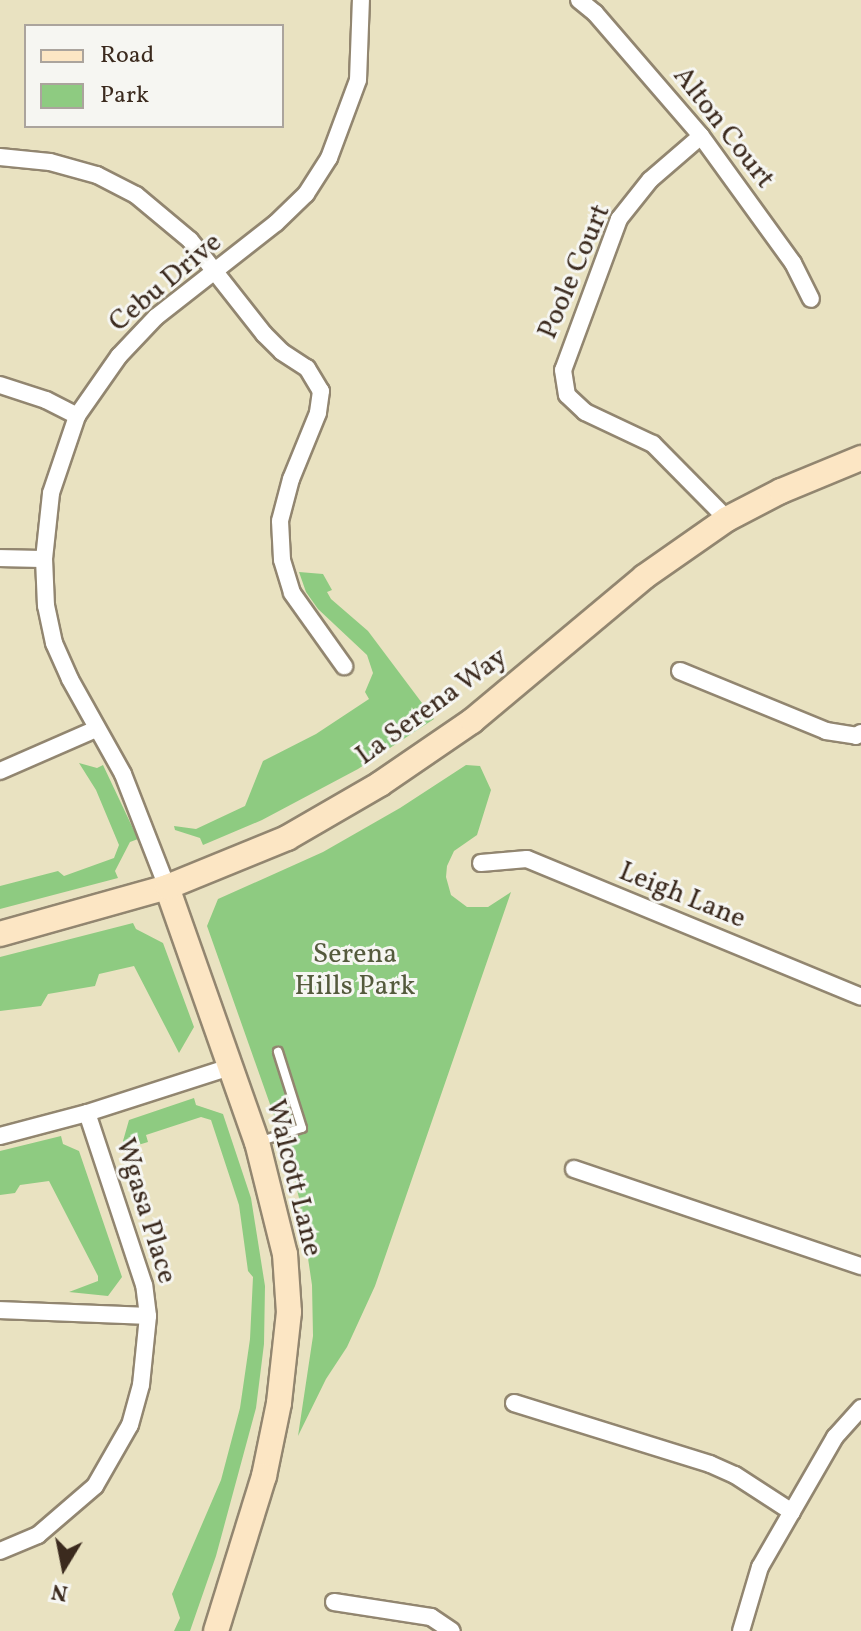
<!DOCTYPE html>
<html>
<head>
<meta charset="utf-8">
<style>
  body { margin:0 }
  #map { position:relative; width:861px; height:1631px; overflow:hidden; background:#e9e2c1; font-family:Vollkorn,serif }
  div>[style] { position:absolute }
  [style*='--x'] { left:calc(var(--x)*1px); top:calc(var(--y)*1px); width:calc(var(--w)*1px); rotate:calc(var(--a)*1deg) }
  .green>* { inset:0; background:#8ecb81 }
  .roads { filter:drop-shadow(2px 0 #928670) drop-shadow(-2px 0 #928670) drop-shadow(0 2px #928670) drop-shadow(0 -2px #928670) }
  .lane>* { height:8px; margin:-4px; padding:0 4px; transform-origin:4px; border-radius:4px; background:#fff }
  .street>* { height:16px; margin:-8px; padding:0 8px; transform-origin:8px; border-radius:8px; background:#fff }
  .secondary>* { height:24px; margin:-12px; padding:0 12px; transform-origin:12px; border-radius:12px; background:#fce6c4 }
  span { translate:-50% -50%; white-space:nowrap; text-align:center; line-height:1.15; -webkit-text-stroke:6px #f6f6f2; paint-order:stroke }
  .street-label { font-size:28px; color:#3b2a1e }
  .park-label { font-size:28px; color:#545a3c }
  .legend { position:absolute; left:24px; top:24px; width:260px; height:104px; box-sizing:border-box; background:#f6f6f2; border:2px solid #aba49d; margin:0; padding:10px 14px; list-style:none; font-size:24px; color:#3b2a1e }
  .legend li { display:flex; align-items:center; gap:16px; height:40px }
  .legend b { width:40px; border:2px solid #aba49d }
  .north { position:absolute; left:24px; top:1527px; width:80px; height:80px; -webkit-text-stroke:6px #f6f6f2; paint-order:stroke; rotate:190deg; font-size:22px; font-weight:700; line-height:32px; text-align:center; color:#3b2a1e }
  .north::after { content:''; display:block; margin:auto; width:28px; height:36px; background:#3b2a1e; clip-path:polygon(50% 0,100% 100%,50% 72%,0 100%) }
</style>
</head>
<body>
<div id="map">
  <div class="green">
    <i style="clip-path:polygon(299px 572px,323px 574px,332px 590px,327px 592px,331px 599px,368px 631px,434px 719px,358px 769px,262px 820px,203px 845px,200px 838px,175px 830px,174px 826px,196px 829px,245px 806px,263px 761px,316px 734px,369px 699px,365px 692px,373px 673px,367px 655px,318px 609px,306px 592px)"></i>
    <i style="clip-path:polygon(79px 763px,97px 768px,103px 765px,138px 839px,130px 842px,115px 871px,118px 878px,0 909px,0 886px,58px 871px,64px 876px,114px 858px,119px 845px,96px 790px)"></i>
    <i style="clip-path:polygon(466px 765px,480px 766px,491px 790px,477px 835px,454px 851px,447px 866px,446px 877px,451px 895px,467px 907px,488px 907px,511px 892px,375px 1286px,347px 1347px,326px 1379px,298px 1436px,313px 1336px,312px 1285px,299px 1198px,289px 1158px,207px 926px,218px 899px,323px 852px,400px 808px)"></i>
    <i style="clip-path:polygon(133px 923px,136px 929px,163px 943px,194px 1027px,179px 1053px,134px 966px,99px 974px,95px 986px,48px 994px,41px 1006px,0 1011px,0 957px)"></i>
    <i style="clip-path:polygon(194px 1098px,196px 1105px,223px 1114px,251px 1198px,265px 1286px,264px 1344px,256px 1408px,216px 1556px,190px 1631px,174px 1631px,180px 1618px,172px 1594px,221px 1480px,240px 1408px,250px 1339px,253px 1277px,248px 1271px,239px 1205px,211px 1120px,201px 1117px,146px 1135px,148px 1142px,125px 1149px,123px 1141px,129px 1120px)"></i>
    <i style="clip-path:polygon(61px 1136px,63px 1144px,79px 1151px,122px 1277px,108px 1296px,69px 1292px,98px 1281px,98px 1276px,49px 1181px,20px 1185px,15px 1193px,0 1195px,0 1151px)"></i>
  </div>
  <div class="roads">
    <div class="lane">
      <i style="--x:258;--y:1142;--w:46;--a:-17.7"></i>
      <i style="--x:302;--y:1128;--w:80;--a:-107.5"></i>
    </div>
    <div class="street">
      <i style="--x:579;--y:0;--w:21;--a:39"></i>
      <i style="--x:595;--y:13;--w:162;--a:49.2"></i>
      <i style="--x:701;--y:136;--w:157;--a:54.1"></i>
      <i style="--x:793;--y:263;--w:40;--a:63.4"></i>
      <i style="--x:701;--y:136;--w:67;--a:139.2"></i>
      <i style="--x:650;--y:180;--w:50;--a:128.5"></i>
      <i style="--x:619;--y:219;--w:161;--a:110.3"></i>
      <i style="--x:563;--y:370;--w:25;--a:81"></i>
      <i style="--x:567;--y:395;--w:25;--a:43"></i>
      <i style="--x:585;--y:412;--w:75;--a:25.2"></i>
      <i style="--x:653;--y:444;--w:105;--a:45.4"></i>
      <i style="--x:0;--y:157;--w:50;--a:5.7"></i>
      <i style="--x:50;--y:162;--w:49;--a:15.5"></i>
      <i style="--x:97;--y:175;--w:44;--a:27.1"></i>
      <i style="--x:136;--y:195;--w:70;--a:39.8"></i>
      <i style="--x:190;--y:240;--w:120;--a:51.8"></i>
      <i style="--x:264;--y:334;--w:25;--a:45"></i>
      <i style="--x:282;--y:352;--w:30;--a:33"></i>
      <i style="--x:307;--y:368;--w:27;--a:59"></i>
      <i style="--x:321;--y:391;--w:22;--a:98"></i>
      <i style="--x:318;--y:413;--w:71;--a:112.2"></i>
      <i style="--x:291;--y:479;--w:43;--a:104.7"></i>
      <i style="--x:280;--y:521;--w:39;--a:87"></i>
      <i style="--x:282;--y:560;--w:34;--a:73"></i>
      <i style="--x:292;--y:593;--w:90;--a:54.5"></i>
      <i style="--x:0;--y:385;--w:48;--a:18.1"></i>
      <i style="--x:46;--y:400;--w:35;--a:27"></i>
      <i style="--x:0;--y:558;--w:44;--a:1.3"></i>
      <i style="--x:680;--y:671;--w:158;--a:22.3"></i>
      <i style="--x:826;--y:731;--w:30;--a:9"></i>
      <i style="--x:856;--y:736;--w:6;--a:-31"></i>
      <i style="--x:0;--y:771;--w:105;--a:-23.6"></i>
      <i style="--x:481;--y:863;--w:46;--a:-5"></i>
      <i style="--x:527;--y:859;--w:361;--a:22.4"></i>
      <i style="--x:167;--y:887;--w:121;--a:-111.3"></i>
      <i style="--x:123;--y:774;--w:109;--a:-119.2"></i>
      <i style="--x:70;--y:679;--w:39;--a:-114"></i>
      <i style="--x:54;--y:643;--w:38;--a:-102"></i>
      <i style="--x:46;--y:606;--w:47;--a:-92.4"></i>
      <i style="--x:44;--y:559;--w:66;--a:-83.9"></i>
      <i style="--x:51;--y:493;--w:81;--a:-71.3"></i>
      <i style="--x:77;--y:416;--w:73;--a:-55"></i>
      <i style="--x:119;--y:356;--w:54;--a:-46.5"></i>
      <i style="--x:156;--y:317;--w:152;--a:-38.1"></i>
      <i style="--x:276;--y:223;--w:42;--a:-44"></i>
      <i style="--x:306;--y:194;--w:43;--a:-57.4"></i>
      <i style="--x:329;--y:158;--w:83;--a:-69.6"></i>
      <i style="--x:358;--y:80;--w:80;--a:-87.9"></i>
      <i style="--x:0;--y:1136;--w:90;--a:-14.8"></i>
      <i style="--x:87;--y:1113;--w:153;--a:-17.8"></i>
      <i style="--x:574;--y:1169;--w:303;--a:18.7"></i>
      <i style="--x:0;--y:1310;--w:148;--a:2.3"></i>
      <i style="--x:514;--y:1403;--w:205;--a:17.3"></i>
      <i style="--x:710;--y:1464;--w:27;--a:24"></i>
      <i style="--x:735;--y:1475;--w:68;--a:33"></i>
      <i style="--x:0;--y:1551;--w:41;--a:-22.8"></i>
      <i style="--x:38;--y:1535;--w:75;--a:-40.7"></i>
      <i style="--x:95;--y:1486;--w:70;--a:-60.2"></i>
      <i style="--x:130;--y:1425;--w:41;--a:-74.6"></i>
      <i style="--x:141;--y:1385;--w:69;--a:-84.2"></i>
      <i style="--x:148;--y:1316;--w:31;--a:-97"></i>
      <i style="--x:144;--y:1285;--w:181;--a:-108.3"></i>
      <i style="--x:334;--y:1602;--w:98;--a:8.8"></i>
      <i style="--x:431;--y:1617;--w:25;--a:34"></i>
      <i style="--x:741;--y:1631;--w:67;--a:-73.5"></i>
      <i style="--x:760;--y:1567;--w:150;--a:-60"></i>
      <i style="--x:835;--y:1437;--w:39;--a:-48"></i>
    </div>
    <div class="secondary">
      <i style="--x:167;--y:887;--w:270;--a:70.6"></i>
      <i style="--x:257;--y:1142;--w:115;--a:76"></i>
      <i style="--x:285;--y:1254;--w:58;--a:86.1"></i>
      <i style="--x:289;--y:1312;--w:92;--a:96.3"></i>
      <i style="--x:279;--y:1403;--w:75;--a:101.6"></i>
      <i style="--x:264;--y:1476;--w:162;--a:107.2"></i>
      <i style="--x:0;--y:934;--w:173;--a:-15.7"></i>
      <i style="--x:167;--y:887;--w:130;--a:-22.2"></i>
      <i style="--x:287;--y:838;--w:108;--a:-30.1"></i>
      <i style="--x:380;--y:784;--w:112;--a:-34.4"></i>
      <i style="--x:472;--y:721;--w:224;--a:-39.9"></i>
      <i style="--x:644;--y:577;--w:101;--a:-34.9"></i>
      <i style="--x:727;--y:519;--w:61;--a:-27.4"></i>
      <i style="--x:781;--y:491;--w:87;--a:-22.4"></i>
    </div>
  </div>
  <div class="street-label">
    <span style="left:723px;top:128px;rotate:52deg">Alton Court</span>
    <span style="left:575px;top:272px;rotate:-67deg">Poole Court</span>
    <span style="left:166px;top:283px;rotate:-40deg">Cebu Drive</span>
    <span style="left:432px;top:707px;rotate:-36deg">La Serena Way</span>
    <span style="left:682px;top:896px;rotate:22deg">Leigh Lane</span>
    <span style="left:293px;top:1178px;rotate:76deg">Walcott Lane</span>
    <span style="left:145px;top:1211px;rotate:73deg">Wgasa Place</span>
  </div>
  <div class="park-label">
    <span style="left:355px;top:971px">Serena<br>Hills Park</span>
  </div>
  <ul class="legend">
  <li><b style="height:10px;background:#fce6c4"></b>Road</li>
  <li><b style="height:22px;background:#8ecb81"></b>Park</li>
  </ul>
  <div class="north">N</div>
</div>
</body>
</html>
